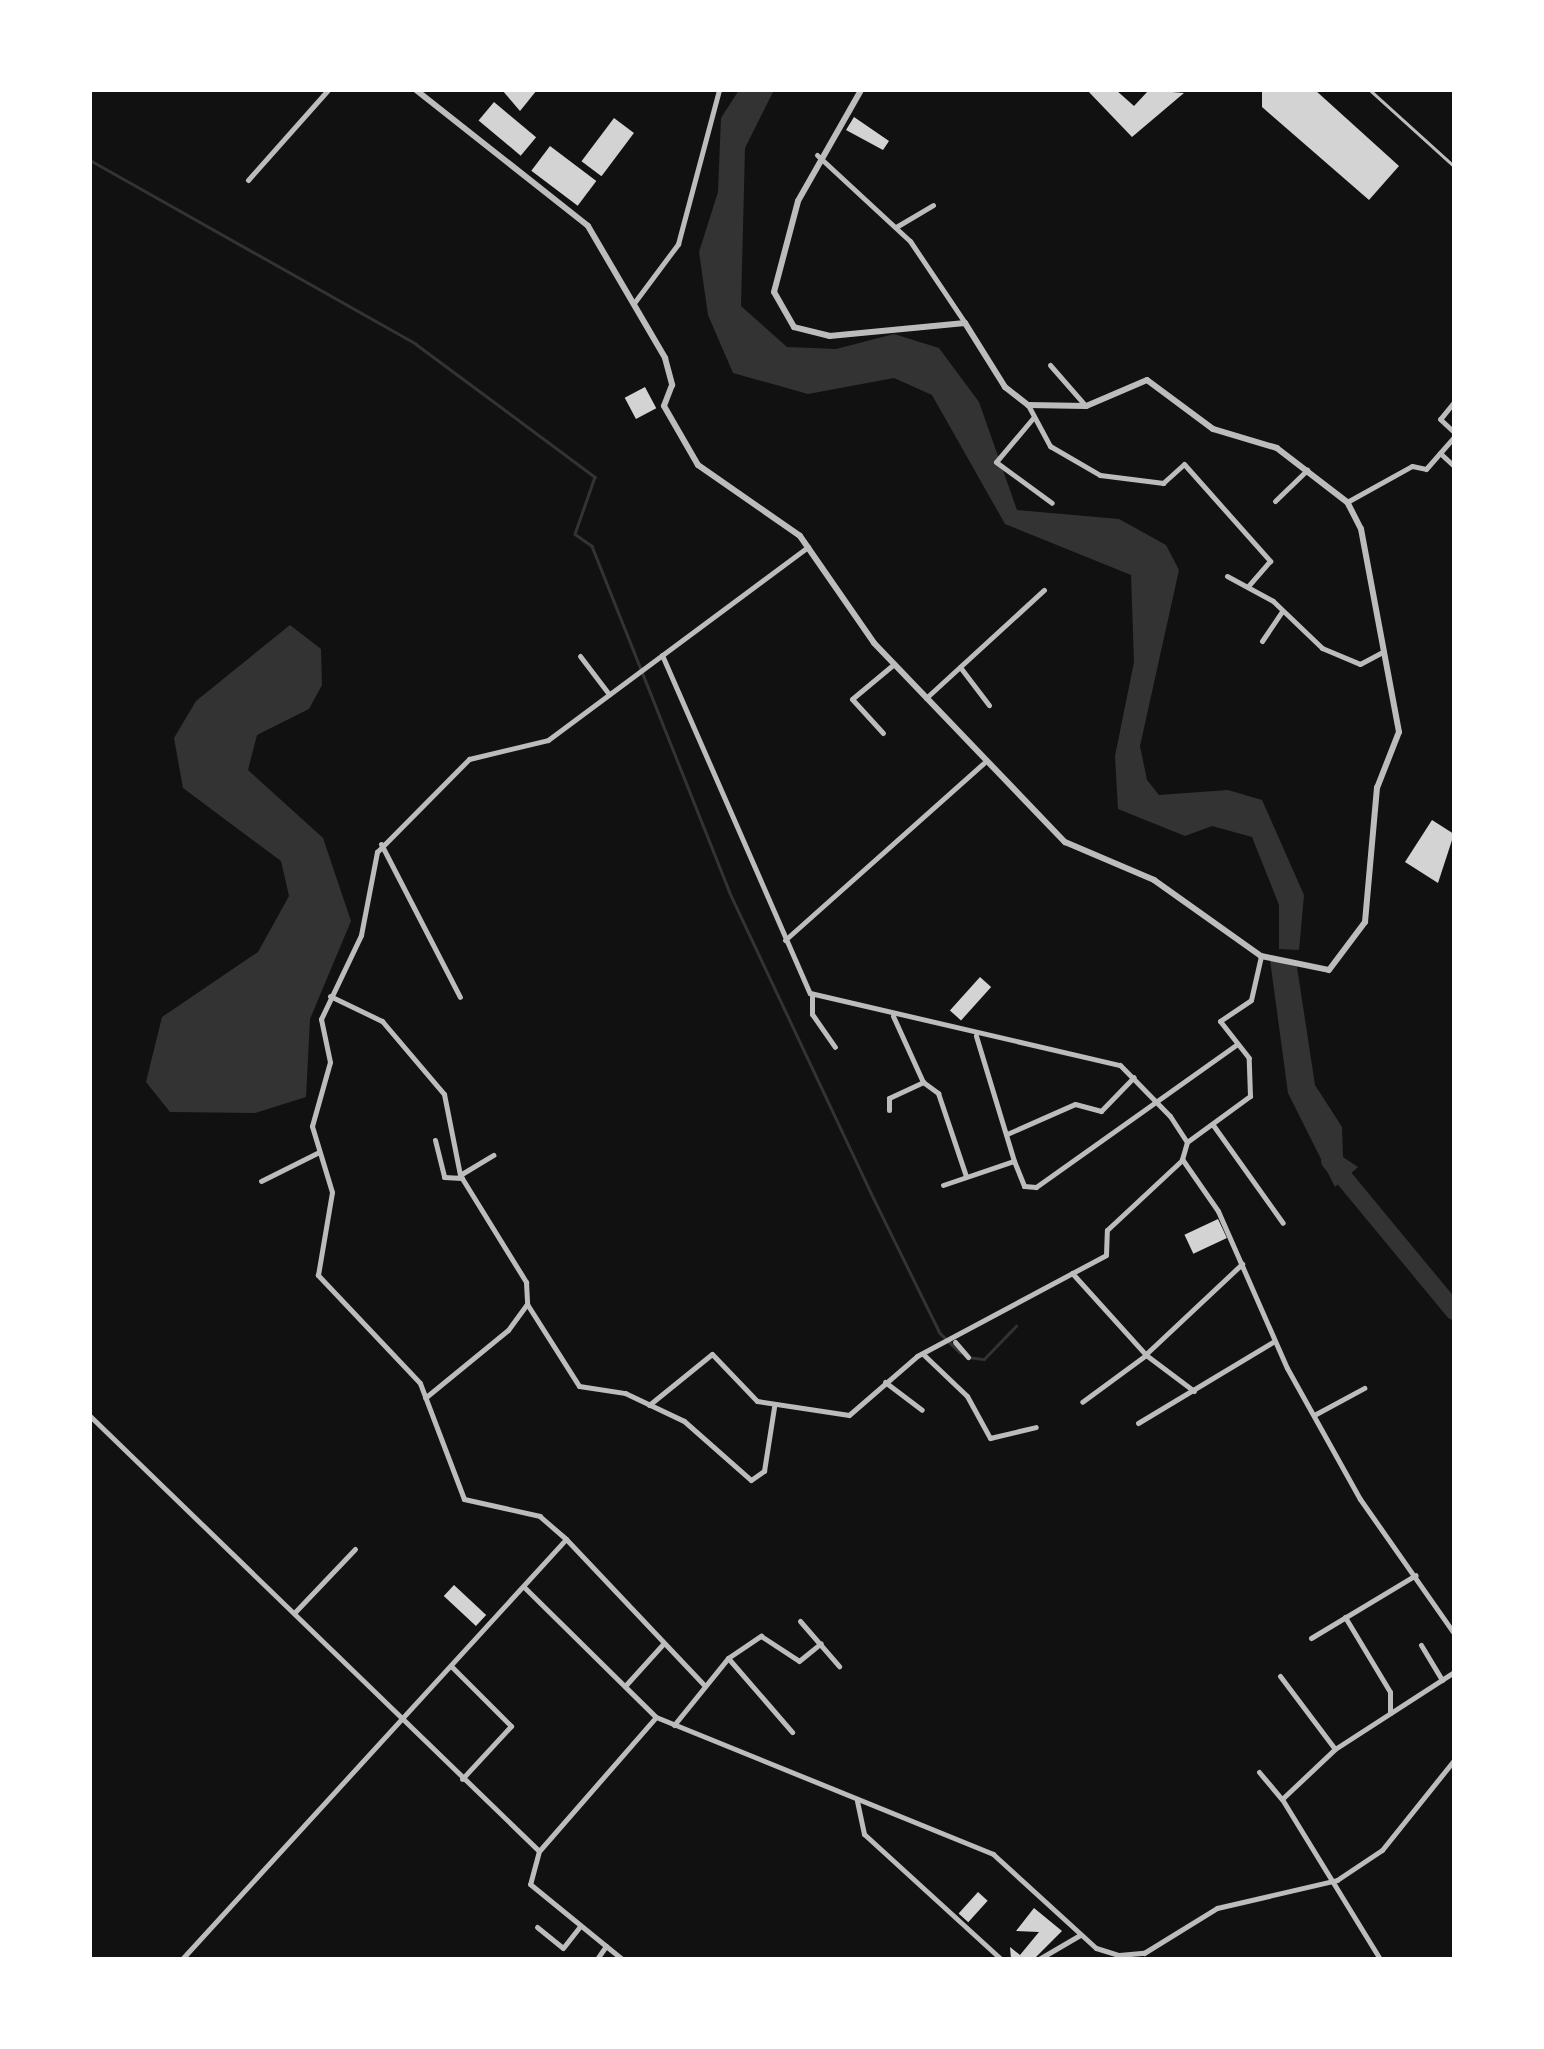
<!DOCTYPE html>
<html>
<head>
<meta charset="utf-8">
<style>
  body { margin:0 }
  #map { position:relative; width:1544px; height:2049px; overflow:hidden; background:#111; font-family:"Varela Round",sans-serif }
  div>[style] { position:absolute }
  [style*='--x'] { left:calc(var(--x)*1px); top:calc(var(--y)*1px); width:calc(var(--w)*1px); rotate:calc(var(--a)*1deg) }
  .water>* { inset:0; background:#333 }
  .stream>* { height:2.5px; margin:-1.25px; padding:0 1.25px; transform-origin:1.25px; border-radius:1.25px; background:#333 }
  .river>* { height:18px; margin:-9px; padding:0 9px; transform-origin:9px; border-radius:9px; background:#333 }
  .building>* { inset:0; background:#d3d3d3; transform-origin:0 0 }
  .service>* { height:2.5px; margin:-1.25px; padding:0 1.25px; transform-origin:1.25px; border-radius:1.25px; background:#bcbcbc }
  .minor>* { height:5px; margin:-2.5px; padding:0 2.5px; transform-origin:2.5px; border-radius:2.5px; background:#bcbcbc }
  .tertiary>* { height:6px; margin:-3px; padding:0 3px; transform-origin:3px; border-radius:3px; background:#bcbcbc }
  span { translate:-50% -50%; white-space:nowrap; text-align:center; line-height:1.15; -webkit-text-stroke:10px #fff; paint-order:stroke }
  .frame { position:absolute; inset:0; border:92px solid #fff; pointer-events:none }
</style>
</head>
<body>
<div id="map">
  <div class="water">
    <i style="clip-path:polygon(739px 90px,774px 90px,745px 148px,741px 306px,787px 347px,836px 349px,894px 334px,939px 348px,979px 402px,1017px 510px,1119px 519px,1166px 545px,1179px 570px,1140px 746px,1147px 780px,1159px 795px,1228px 790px,1262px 800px,1304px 895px,1299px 950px,1279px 949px,1279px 905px,1252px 837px,1212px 826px,1185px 836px,1118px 809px,1115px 756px,1134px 662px,1131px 575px,1005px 524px,932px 395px,894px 378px,808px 394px,733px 373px,708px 315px,699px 252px,718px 192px,721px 118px)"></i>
    <i style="clip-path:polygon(290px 625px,321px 649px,322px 685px,309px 709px,257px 735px,248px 770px,323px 838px,351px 921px,310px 1019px,306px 1097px,255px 1113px,170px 1112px,146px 1082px,162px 1017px,258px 952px,289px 896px,281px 861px,183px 788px,174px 738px,196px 701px)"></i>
    <i style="clip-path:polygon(1270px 960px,1297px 967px,1315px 1085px,1342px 1127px,1343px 1157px,1358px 1167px,1335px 1187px,1288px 1093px)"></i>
  </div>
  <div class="stream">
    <i style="--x:90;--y:160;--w:374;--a:29.4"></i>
    <i style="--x:416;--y:344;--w:223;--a:36.6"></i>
    <i style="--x:595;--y:477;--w:60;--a:109.3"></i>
    <i style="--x:575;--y:534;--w:21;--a:35"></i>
    <i style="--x:592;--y:546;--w:371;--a:68.3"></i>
    <i style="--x:729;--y:891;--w:340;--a:64.8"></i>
    <i style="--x:874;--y:1199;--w:149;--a:63.8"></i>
    <i style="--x:940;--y:1333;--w:28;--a:44"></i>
    <i style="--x:967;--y:1357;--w:17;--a:7"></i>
    <i style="--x:984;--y:1359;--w:46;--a:-45.9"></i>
  </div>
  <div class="river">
    <i style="--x:1330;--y:1161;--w:195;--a:50.4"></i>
  </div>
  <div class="building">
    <i style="clip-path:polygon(502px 90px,537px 90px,520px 111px)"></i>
    <i style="clip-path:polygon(1087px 90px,1116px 90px,1134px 106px,1149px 90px,1184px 93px,1132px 137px)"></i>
    <i style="clip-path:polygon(1262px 90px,1315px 90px,1399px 166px,1369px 200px,1262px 107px)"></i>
    <i style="left:494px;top:102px;width:55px;height:24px;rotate:40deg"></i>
    <i style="clip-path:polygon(854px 117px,889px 141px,883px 150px,846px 130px)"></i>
    <i style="left:614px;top:118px;width:25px;height:54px;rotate:37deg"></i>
    <i style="left:550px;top:146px;width:58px;height:31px;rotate:37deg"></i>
    <i style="left:645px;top:387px;width:24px;height:23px;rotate:62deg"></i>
    <i style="clip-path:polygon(1432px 820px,1454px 834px,1438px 883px,1405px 862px)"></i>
    <i style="left:980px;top:977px;width:15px;height:45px;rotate:42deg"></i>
    <i style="left:1218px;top:1219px;width:21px;height:37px;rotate:65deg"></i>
    <i style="left:454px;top:1585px;width:44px;height:15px;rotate:43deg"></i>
    <i style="left:978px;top:1892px;width:13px;height:29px;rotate:42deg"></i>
    <i style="clip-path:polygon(1034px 1908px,1062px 1931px,1034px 1959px,1011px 1959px,1010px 1947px,1020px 1955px,1039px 1932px,1016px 1931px)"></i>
  </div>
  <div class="service">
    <i style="--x:1370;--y:90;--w:113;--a:42.1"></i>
  </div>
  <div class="minor">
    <i style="--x:817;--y:155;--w:127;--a:42.8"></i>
    <i style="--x:910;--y:241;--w:99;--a:56.1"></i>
    <i style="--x:248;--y:180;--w:120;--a:-48.4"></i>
    <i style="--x:896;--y:227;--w:43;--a:-30.7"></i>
    <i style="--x:634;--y:303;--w:74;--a:-53.3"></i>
    <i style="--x:678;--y:244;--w:159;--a:-75.1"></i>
    <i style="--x:1050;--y:365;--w:52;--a:48.9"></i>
    <i style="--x:1454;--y:402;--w:22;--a:129"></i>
    <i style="--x:1440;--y:419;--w:19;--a:43"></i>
    <i style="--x:1028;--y:405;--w:47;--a:61.8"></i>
    <i style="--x:1050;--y:446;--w:58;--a:30.1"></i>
    <i style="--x:1100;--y:475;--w:64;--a:7.2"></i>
    <i style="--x:1163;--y:483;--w:28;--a:-42"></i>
    <i style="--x:1184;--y:464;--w:130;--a:48.4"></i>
    <i style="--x:1270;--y:561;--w:33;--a:131"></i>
    <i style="--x:1033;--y:418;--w:57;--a:130.1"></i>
    <i style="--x:996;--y:462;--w:69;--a:36.2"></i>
    <i style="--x:1440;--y:453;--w:19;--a:43"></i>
    <i style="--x:1275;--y:501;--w:45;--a:-44.1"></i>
    <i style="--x:1347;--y:502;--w:74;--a:-29"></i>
    <i style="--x:1412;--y:466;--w:14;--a:12"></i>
    <i style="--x:1426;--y:469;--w:43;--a:-48.8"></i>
    <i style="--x:1227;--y:576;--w:52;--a:28.5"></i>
    <i style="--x:1273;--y:601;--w:68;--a:43.8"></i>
    <i style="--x:1322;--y:648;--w:41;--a:22.8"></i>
    <i style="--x:1360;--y:664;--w:26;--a:-28"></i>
    <i style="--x:1262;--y:641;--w:36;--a:-56"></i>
    <i style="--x:662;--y:655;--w:369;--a:66.4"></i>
    <i style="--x:810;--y:993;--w:318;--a:13.1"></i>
    <i style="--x:1120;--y:1065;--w:71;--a:45.6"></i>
    <i style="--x:1170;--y:1116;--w:31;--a:57"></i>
    <i style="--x:1187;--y:1142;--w:18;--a:106"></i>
    <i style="--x:1182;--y:1159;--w:63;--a:55.3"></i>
    <i style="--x:1218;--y:1211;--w:171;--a:66.3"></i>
    <i style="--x:1287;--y:1368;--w:150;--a:60.9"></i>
    <i style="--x:1360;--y:1499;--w:164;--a:55"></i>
    <i style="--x:580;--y:656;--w:48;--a:52.7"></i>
    <i style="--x:960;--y:667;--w:48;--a:52.7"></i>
    <i style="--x:926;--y:698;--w:160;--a:-42.5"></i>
    <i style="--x:883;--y:733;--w:46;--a:-132.4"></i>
    <i style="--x:852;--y:699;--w:55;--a:-39.8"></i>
    <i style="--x:381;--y:844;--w:172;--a:62.7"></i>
    <i style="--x:785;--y:940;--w:266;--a:-41.7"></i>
    <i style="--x:812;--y:994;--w:20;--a:90"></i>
    <i style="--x:812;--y:1014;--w:40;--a:55.1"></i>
    <i style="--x:330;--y:996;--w:58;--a:25.7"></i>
    <i style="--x:382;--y:1021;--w:96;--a:49.7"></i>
    <i style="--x:444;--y:1094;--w:83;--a:78.8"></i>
    <i style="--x:460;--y:1175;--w:126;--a:58.3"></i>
    <i style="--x:526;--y:1282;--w:22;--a:87"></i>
    <i style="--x:527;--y:1304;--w:32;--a:126"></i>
    <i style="--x:508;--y:1330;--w:107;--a:140.7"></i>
    <i style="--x:893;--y:1016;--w:72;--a:65.6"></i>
    <i style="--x:923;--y:1082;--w:19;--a:36"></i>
    <i style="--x:938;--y:1093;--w:88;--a:71.4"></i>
    <i style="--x:889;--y:1110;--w:12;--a:-90"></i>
    <i style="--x:889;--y:1098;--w:38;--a:-25"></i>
    <i style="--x:1213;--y:1125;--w:120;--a:54.5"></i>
    <i style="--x:1007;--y:1134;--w:74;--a:-23.8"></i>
    <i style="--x:1075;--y:1104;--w:27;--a:15"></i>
    <i style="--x:1101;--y:1111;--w:47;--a:-45.9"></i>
    <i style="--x:435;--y:1140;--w:38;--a:76"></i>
    <i style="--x:444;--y:1177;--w:18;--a:3"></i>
    <i style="--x:1187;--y:1142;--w:78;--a:-36.1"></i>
    <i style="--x:1250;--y:1096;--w:38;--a:-92"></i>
    <i style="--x:1249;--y:1058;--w:47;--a:-128.1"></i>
    <i style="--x:1220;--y:1021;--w:37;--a:-34"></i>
    <i style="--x:1251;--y:1000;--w:45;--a:-77.2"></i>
    <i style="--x:1014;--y:1161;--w:27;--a:68"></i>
    <i style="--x:1024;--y:1186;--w:12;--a:5"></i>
    <i style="--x:1036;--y:1187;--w:247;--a:-35.4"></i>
    <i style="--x:460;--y:1175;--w:39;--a:-31"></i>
    <i style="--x:261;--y:1181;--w:65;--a:-26.6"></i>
    <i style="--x:943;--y:1185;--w:75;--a:-18.7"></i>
    <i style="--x:1014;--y:1161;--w:131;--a:-106.9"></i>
    <i style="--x:1072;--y:1273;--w:110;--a:47.9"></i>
    <i style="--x:1146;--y:1355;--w:79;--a:143.7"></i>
    <i style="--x:527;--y:1304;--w:97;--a:57.6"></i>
    <i style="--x:579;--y:1386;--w:47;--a:8.7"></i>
    <i style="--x:625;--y:1393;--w:65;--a:25.4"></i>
    <i style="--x:684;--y:1421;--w:89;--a:41.4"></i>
    <i style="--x:751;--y:1480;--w:16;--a:-35"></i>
    <i style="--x:764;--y:1471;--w:65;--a:-81.1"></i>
    <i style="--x:955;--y:1342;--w:20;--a:49"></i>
    <i style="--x:1146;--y:1354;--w:132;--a:-43.2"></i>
    <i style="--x:924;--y:1355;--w:59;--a:43.6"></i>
    <i style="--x:967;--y:1396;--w:48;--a:61.3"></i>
    <i style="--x:990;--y:1438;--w:47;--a:-13.4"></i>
    <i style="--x:1146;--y:1355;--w:60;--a:36.9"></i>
    <i style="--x:885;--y:1382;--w:46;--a:37.1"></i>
    <i style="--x:649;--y:1405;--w:81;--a:-39"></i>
    <i style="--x:712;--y:1354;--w:65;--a:46.2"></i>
    <i style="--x:757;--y:1401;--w:93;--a:8.7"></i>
    <i style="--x:849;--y:1415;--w:90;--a:-40.9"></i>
    <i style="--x:917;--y:1356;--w:214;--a:-28.1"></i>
    <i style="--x:1106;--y:1255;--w:25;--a:-88"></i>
    <i style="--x:1107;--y:1230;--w:103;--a:-43"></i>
    <i style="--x:1316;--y:1414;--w:55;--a:-28.4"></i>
    <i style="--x:90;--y:1416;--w:625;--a:44.09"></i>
    <i style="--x:539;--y:1851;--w:34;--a:105"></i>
    <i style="--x:530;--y:1884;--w:98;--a:39.2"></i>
    <i style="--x:606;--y:1946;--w:16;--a:125"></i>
    <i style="--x:1138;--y:1423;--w:157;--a:-31"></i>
    <i style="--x:566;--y:1539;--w:202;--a:46.6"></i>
    <i style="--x:524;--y:1587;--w:185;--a:44.6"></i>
    <i style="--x:656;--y:1717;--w:364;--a:22.1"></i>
    <i style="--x:993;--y:1854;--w:139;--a:42.4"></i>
    <i style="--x:1096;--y:1948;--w:24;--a:17"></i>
    <i style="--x:1119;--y:1955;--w:25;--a:-5"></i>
    <i style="--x:1144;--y:1953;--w:86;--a:-31.7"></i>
    <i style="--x:1217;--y:1908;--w:123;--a:-13.1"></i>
    <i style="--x:1337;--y:1880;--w:54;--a:-33.7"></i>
    <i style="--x:1382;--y:1850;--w:115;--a:-51.3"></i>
    <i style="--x:295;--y:1612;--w:87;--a:-46.4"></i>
    <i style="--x:1345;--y:1617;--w:87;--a:59"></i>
    <i style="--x:1390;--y:1692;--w:21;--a:90"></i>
    <i style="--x:800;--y:1621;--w:60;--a:49.1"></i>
    <i style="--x:1311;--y:1638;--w:122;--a:-31"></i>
    <i style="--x:1421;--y:1645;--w:41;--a:59"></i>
    <i style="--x:728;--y:1658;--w:98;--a:49.1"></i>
    <i style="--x:451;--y:1666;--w:85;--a:45"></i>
    <i style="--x:511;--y:1726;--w:72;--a:132.8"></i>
    <i style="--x:1280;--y:1676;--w:91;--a:53"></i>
    <i style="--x:625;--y:1686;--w:57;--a:-47.9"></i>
    <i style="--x:674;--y:1725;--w:86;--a:-51.1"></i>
    <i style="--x:728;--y:1658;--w:40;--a:-34"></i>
    <i style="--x:761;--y:1636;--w:45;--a:33.3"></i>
    <i style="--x:799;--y:1661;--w:28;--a:-39"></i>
    <i style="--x:1259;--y:1772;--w:35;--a:50"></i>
    <i style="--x:857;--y:1801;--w:34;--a:78"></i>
    <i style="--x:864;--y:1834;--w:185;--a:42.4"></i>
    <i style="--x:540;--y:1850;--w:176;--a:-48.9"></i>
    <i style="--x:537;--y:1927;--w:33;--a:39"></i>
    <i style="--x:563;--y:1948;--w:28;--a:-52"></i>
    <i style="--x:606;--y:1946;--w:21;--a:39"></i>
    <i style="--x:182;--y:1959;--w:569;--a:-47.56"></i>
    <i style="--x:566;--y:1539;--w:35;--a:-139"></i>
    <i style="--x:540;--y:1516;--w:78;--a:-167.4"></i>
    <i style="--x:464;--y:1499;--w:124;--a:-110.8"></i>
    <i style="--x:420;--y:1383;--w:149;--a:-133.4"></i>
    <i style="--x:318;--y:1275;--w:84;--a:-80.4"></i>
    <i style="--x:332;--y:1192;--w:69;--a:-106.9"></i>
    <i style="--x:312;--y:1126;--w:66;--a:-74.3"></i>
    <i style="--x:330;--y:1062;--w:44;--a:-101.8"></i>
    <i style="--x:321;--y:1019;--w:93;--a:-64.5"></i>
    <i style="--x:361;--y:935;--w:85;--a:-79.1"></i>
    <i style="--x:377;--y:852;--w:131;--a:-45.3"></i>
    <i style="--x:469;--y:759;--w:81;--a:-13.5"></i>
    <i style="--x:548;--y:740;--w:324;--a:-36.6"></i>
    <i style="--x:1039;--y:1959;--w:48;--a:-30.3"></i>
    <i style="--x:1380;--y:1959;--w:188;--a:-121.5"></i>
    <i style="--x:1282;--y:1799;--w:73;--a:-43.3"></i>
    <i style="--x:1335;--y:1749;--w:142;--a:-32.9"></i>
  </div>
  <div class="tertiary">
    <i style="--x:416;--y:90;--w:219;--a:38.3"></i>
    <i style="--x:588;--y:226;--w:153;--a:59.7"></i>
    <i style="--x:665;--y:358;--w:28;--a:75"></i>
    <i style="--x:672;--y:385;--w:22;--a:111"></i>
    <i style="--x:664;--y:406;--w:68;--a:60"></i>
    <i style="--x:698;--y:465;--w:124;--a:34.8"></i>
    <i style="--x:800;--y:536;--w:130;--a:55.3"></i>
    <i style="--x:874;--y:643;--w:276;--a:46.2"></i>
    <i style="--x:1065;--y:842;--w:97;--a:23.1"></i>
    <i style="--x:1154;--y:880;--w:131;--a:35.4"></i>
    <i style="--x:1261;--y:956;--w:69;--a:11.6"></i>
    <i style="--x:1329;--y:970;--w:60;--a:-53.1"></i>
    <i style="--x:1365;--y:922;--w:135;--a:-84.9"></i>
    <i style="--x:1377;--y:788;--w:60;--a:-68.6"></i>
    <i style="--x:1399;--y:732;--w:207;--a:-100.6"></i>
    <i style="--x:1361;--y:529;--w:30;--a:-117"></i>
    <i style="--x:1347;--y:502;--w:88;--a:-142.4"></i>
    <i style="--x:1277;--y:448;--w:67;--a:-163.5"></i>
    <i style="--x:1213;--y:429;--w:82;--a:-143.4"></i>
    <i style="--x:1147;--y:380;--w:66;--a:156.9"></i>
    <i style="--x:1086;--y:406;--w:58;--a:-179"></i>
    <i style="--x:1028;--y:405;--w:29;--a:-142"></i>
    <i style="--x:1005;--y:387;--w:75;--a:-122"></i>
    <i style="--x:965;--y:323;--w:136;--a:174.5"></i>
    <i style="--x:830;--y:336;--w:37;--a:-166"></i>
    <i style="--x:794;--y:327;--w:40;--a:-119.7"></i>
    <i style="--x:774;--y:292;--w:94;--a:-75.2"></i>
    <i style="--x:798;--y:201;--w:128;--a:-60.4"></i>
  </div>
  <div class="frame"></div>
</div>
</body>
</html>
